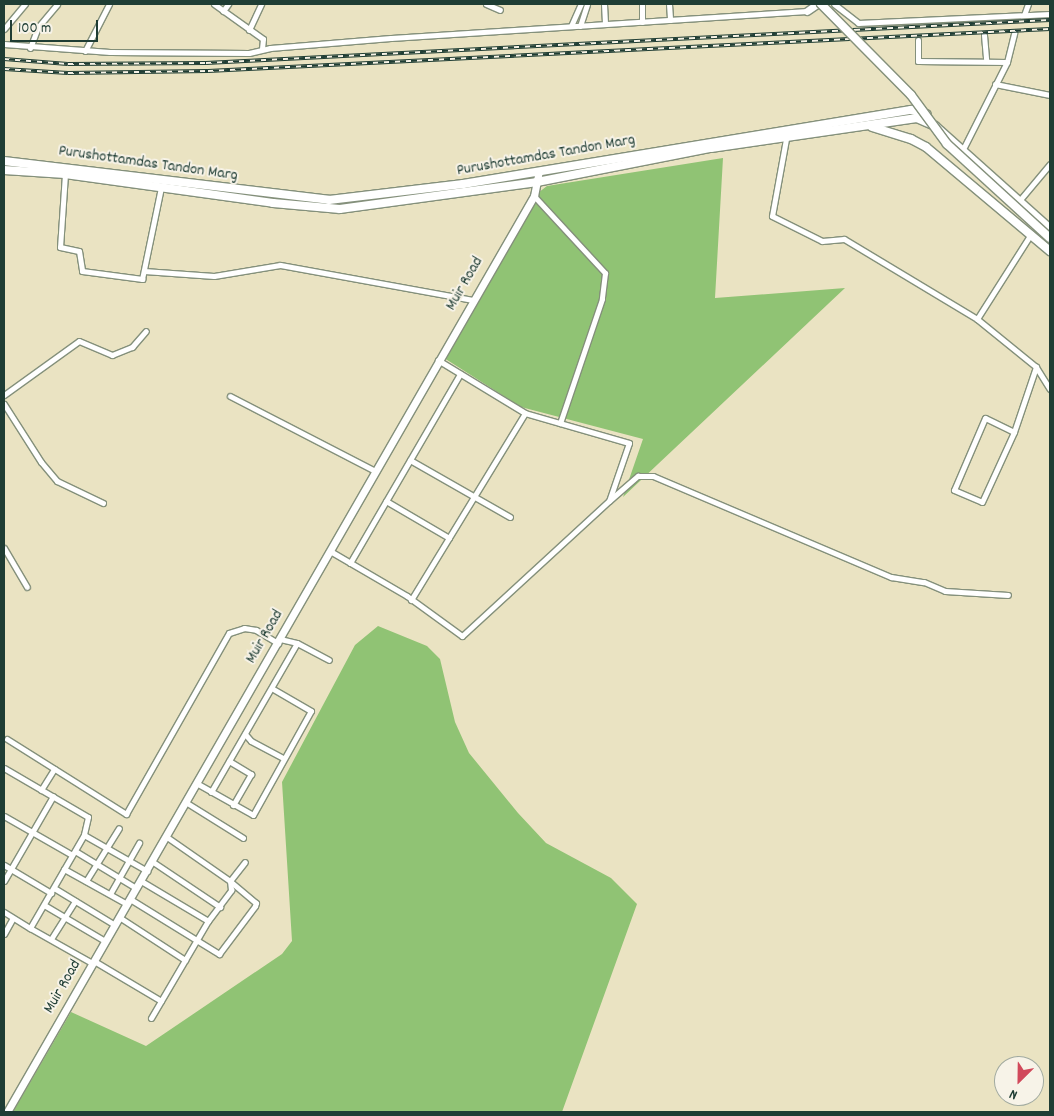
<!DOCTYPE html>
<html>
<head>
<meta charset="utf-8">
<style>
  body { margin:0 }
  #map { position:relative; width:1054px; height:1116px; overflow:hidden; background:#eae3c2; font-family:Dekko,sans-serif }
  div>[style] { position:absolute }
  [style*='--x'] { left:calc(var(--x)*1px); top:calc(var(--y)*1px); width:calc(var(--w)*1px); rotate:calc(var(--a)*1deg) }
  .green>* { inset:0; background:#90c374 }
  .roads { filter:drop-shadow(1px 0 #84907b) drop-shadow(-1px 0 #84907b) drop-shadow(0 1px #84907b) drop-shadow(0 -1px #84907b) }
  .street>* { height:5px; margin:-2.5px; padding:0 2.5px; transform-origin:2.5px; border-radius:2.5px; background:#fff }
  .secondary>* { height:7px; margin:-3.5px; padding:0 3.5px; transform-origin:3.5px; border-radius:3.5px; background:#fff }
  .primary>* { height:8px; margin:-4px; padding:0 4px; transform-origin:4px; border-radius:4px; background:#fff }
  .rail>* { height:4px; margin-top:-2px; transform-origin:0; background:repeating-linear-gradient(90deg,#f7f3e8 0 5.5px,#1f3d34 0 11px); box-sizing:border-box; border-block:1px solid #1f3d34 }
  .bridges { filter:drop-shadow(1px 0 #84907b) drop-shadow(-1px 0 #84907b) drop-shadow(0 1px #84907b) drop-shadow(0 -1px #84907b) }
  .primary-bridge>* { height:8px; margin:-4px; padding:0 4px; transform-origin:4px; border-radius:4px; background:#fff }
  span { translate:-50% -50%; white-space:nowrap; text-align:center; line-height:1.15; -webkit-text-stroke:4px #f7f3e8; paint-order:stroke }
  .street-label { font-size:16px; color:#1f3d34 }
  .frame { position:absolute; inset:0; border:5px solid #1f3d34; pointer-events:none }
  .north { position:absolute; left:994px; top:1056px; width:50px; height:50px; box-sizing:border-box; background:#f7f3e8; border:1px solid #a1aaa0; border-radius:50%; rotate:203deg; font-size:14px; font-weight:700; line-height:20px; text-align:center; color:#1f3d34 }
  .north::after { content:''; display:block; margin:auto; width:18px; height:22px; background:#d1495b; clip-path:polygon(50% 0,100% 100%,50% 72%,0 100%) }
  .scale { position:absolute; left:10px; top:20px; width:88px; height:22px; box-sizing:border-box; border:2px solid #1f3d34; border-top:0; padding-left:6px; font-size:15px; line-height:18px; white-space:nowrap; color:#1f3d34; -webkit-text-stroke:4px #f7f3e8; paint-order:stroke }
</style>
</head>
<body>
<div id="map">
  <div class="green">
    <i style="clip-path:polygon(723px 158px,715px 298px,845px 288px,623px 497px,643px 439px,521px 407px,444px 358px,534px 196px,547px 186px)"></i>
    <i style="clip-path:polygon(378px 626px,427px 646px,440px 659px,455px 722px,469px 753px,518px 813px,546px 843px,611px 878px,637px 904px,562px 1112px,13px 1112px,71px 1012px,146px 1046px,282px 954px,292px 941px,282px 782px,355px 645px)"></i>
  </div>
  <div class="roads">
    <div class="street">
      <i style="--x:214;--y:4;--w:60;--a:35.5"></i>
      <i style="--x:263;--y:39;--w:10;--a:96"></i>
      <i style="--x:486;--y:4;--w:15;--a:23"></i>
      <i style="--x:604;--y:4;--w:20;--a:87"></i>
      <i style="--x:642;--y:4;--w:18;--a:90"></i>
      <i style="--x:669;--y:4;--w:16;--a:86"></i>
      <i style="--x:834;--y:4;--w:31;--a:38"></i>
      <i style="--x:858;--y:23;--w:192;--a:-2.7"></i>
      <i style="--x:223;--y:11;--w:9;--a:-54"></i>
      <i style="--x:1024;--y:15;--w:12;--a:-70"></i>
      <i style="--x:571;--y:26;--w:24;--a:-66"></i>
      <i style="--x:580;--y:26;--w:23;--a:-72"></i>
      <i style="--x:4;--y:29;--w:33;--a:-50"></i>
      <i style="--x:249;--y:30;--w:29;--a:-65"></i>
      <i style="--x:984;--y:35;--w:25;--a:85"></i>
      <i style="--x:918;--y:40;--w:21;--a:90"></i>
      <i style="--x:918;--y:61;--w:89;--a:0.6"></i>
      <i style="--x:1007;--y:62;--w:95;--a:116.8"></i>
      <i style="--x:4;--y:44;--w:106;--a:4.3"></i>
      <i style="--x:110;--y:52;--w:139;--a:0.4"></i>
      <i style="--x:249;--y:53;--w:22;--a:-13"></i>
      <i style="--x:270;--y:48;--w:121;--a:-4.7"></i>
      <i style="--x:391;--y:38;--w:417;--a:-3.7"></i>
      <i style="--x:30;--y:48;--w:22;--a:-69"></i>
      <i style="--x:38;--y:27;--w:30;--a:-50"></i>
      <i style="--x:85;--y:51;--w:53;--a:-62.9"></i>
      <i style="--x:1007;--y:62;--w:30;--a:-76"></i>
      <i style="--x:995;--y:84;--w:56;--a:11.3"></i>
      <i style="--x:786;--y:139;--w:78;--a:100.3"></i>
      <i style="--x:772;--y:216;--w:56;--a:26.6"></i>
      <i style="--x:822;--y:241;--w:22;--a:-5"></i>
      <i style="--x:844;--y:239;--w:155;--a:31"></i>
      <i style="--x:977;--y:319;--w:76;--a:39.1"></i>
      <i style="--x:1036;--y:367;--w:26;--a:58"></i>
      <i style="--x:65;--y:174;--w:73;--a:93.9"></i>
      <i style="--x:60;--y:247;--w:19;--a:12"></i>
      <i style="--x:79;--y:251;--w:20;--a:81"></i>
      <i style="--x:82;--y:271;--w:61;--a:7.6"></i>
      <i style="--x:142;--y:279;--w:94;--a:-78.3"></i>
      <i style="--x:534;--y:196;--w:105;--a:47.3"></i>
      <i style="--x:605;--y:273;--w:26;--a:97"></i>
      <i style="--x:602;--y:299;--w:131;--a:108.7"></i>
      <i style="--x:1019;--y:201;--w:48;--a:-50"></i>
      <i style="--x:144;--y:271;--w:70;--a:4.1"></i>
      <i style="--x:214;--y:276;--w:67;--a:-9.5"></i>
      <i style="--x:280;--y:265;--w:195;--a:10.3"></i>
      <i style="--x:977;--y:319;--w:101;--a:-57.6"></i>
      <i style="--x:4;--y:395;--w:92;--a:-35.8"></i>
      <i style="--x:79;--y:341;--w:36;--a:23"></i>
      <i style="--x:112;--y:355;--w:22;--a:-22"></i>
      <i style="--x:132;--y:347;--w:21;--a:-49"></i>
      <i style="--x:230;--y:396;--w:163;--a:27.3"></i>
      <i style="--x:4;--y:404;--w:69;--a:57.5"></i>
      <i style="--x:41;--y:462;--w:25;--a:50"></i>
      <i style="--x:57;--y:481;--w:51;--a:25.6"></i>
      <i style="--x:1014;--y:432;--w:32;--a:-154"></i>
      <i style="--x:985;--y:418;--w:78;--a:113.3"></i>
      <i style="--x:954;--y:490;--w:30;--a:23"></i>
      <i style="--x:982;--y:502;--w:77;--a:-65.4"></i>
      <i style="--x:1014;--y:432;--w:69;--a:-71.3"></i>
      <i style="--x:410;--y:460;--w:115;--a:29.7"></i>
      <i style="--x:610;--y:500;--w:37;--a:-41"></i>
      <i style="--x:638;--y:476;--w:15;--a:0"></i>
      <i style="--x:653;--y:476;--w:259;--a:23"></i>
      <i style="--x:891;--y:577;--w:33;--a:9"></i>
      <i style="--x:924;--y:582;--w:23;--a:23"></i>
      <i style="--x:945;--y:591;--w:63;--a:3.6"></i>
      <i style="--x:386;--y:501;--w:73;--a:30.4"></i>
      <i style="--x:4;--y:548;--w:45;--a:59.5"></i>
      <i style="--x:330;--y:551;--w:89;--a:30.3"></i>
      <i style="--x:407;--y:596;--w:68;--a:36"></i>
      <i style="--x:462;--y:636;--w:200;--a:-42.6"></i>
      <i style="--x:609;--y:501;--w:61;--a:-71"></i>
      <i style="--x:629;--y:443;--w:108;--a:-163.9"></i>
      <i style="--x:525;--y:413;--w:102;--a:-148.7"></i>
      <i style="--x:350;--y:563;--w:219;--a:-59.8"></i>
      <i style="--x:411;--y:600;--w:219;--a:-58.6"></i>
      <i style="--x:280;--y:639;--w:17;--a:13"></i>
      <i style="--x:297;--y:643;--w:36;--a:28"></i>
      <i style="--x:245;--y:734;--w:9;--a:49"></i>
      <i style="--x:251;--y:741;--w:36;--a:28"></i>
      <i style="--x:7;--y:739;--w:141;--a:32.2"></i>
      <i style="--x:126;--y:814;--w:208;--a:-60.4"></i>
      <i style="--x:229;--y:633;--w:16;--a:-18"></i>
      <i style="--x:244;--y:628;--w:12;--a:9"></i>
      <i style="--x:256;--y:630;--w:26;--a:31"></i>
      <i style="--x:229;--y:761;--w:26;--a:31"></i>
      <i style="--x:251;--y:774;--w:36;--a:120"></i>
      <i style="--x:4;--y:768;--w:97;--a:30.3"></i>
      <i style="--x:88;--y:817;--w:18;--a:103"></i>
      <i style="--x:198;--y:784;--w:63;--a:29.4"></i>
      <i style="--x:253;--y:815;--w:119;--a:-60.9"></i>
      <i style="--x:311;--y:711;--w:44;--a:-149.9"></i>
      <i style="--x:41;--y:790;--w:25;--a:-58"></i>
      <i style="--x:211;--y:792;--w:172;--a:-60"></i>
      <i style="--x:187;--y:803;--w:66;--a:32"></i>
      <i style="--x:4;--y:816;--w:78;--a:29.8"></i>
      <i style="--x:75;--y:851;--w:71;--a:31.2"></i>
      <i style="--x:153;--y:862;--w:81;--a:33.9"></i>
      <i style="--x:4;--y:865;--w:55;--a:30.8"></i>
      <i style="--x:64;--y:869;--w:72;--a:29.1"></i>
      <i style="--x:4;--y:881;--w:98;--a:-60"></i>
      <i style="--x:86;--y:881;--w:62;--a:-58.1"></i>
      <i style="--x:141;--y:881;--w:78;--a:30.8"></i>
      <i style="--x:54;--y:888;--w:71;--a:31.2"></i>
      <i style="--x:110;--y:894;--w:59;--a:-60.4"></i>
      <i style="--x:130;--y:899;--w:105;--a:31.7"></i>
      <i style="--x:219;--y:954;--w:60;--a:-53.1"></i>
      <i style="--x:255;--y:906;--w:3;--a:-72"></i>
      <i style="--x:256;--y:903;--w:34;--a:-140"></i>
      <i style="--x:230;--y:881;--w:24;--a:-52"></i>
      <i style="--x:44;--y:905;--w:71;--a:30.5"></i>
      <i style="--x:4;--y:912;--w:31;--a:32"></i>
      <i style="--x:119;--y:917;--w:79;--a:33.1"></i>
      <i style="--x:4;--y:934;--w:18;--a:-61"></i>
      <i style="--x:51;--y:939;--w:45;--a:-57.7"></i>
      <i style="--x:94;--y:961;--w:78;--a:30.8"></i>
      <i style="--x:92;--y:963;--w:71;--a:-150.6"></i>
      <i style="--x:30;--y:928;--w:108;--a:-59.9"></i>
      <i style="--x:84;--y:835;--w:73;--a:29.7"></i>
      <i style="--x:151;--y:1018;--w:113;--a:-59.6"></i>
      <i style="--x:208;--y:921;--w:39;--a:-53"></i>
      <i style="--x:231;--y:890;--w:9;--a:-96"></i>
      <i style="--x:230;--y:881;--w:77;--a:-145.1"></i>
    </div>
    <div class="secondary">
      <i style="--x:807;--y:11;--w:12;--a:-35"></i>
      <i style="--x:7;--y:1112;--w:1057;--a:-60.09"></i>
      <i style="--x:534;--y:196;--w:25;--a:-79"></i>
    </div>
    <div class="primary">
      <i style="--x:872;--y:127;--w:41;--a:17.1"></i>
      <i style="--x:911;--y:139;--w:17;--a:28"></i>
      <i style="--x:926;--y:147;--w:162;--a:40"></i>
      <i style="--x:4;--y:161;--w:327;--a:6.8"></i>
      <i style="--x:329;--y:200;--w:135;--a:-6.8"></i>
      <i style="--x:463;--y:184;--w:454;--a:-9.4"></i>
      <i style="--x:911;--y:110;--w:16;--a:15"></i>
      <i style="--x:4;--y:170;--w:61;--a:3.8"></i>
      <i style="--x:65;--y:174;--w:210;--a:7.9"></i>
      <i style="--x:273;--y:203;--w:67;--a:5.1"></i>
      <i style="--x:340;--y:209;--w:199;--a:-7.8"></i>
      <i style="--x:537;--y:182;--w:177;--a:-11.1"></i>
      <i style="--x:711;--y:148;--w:208;--a:-8.3"></i>
      <i style="--x:917;--y:118;--w:20;--a:24"></i>
      <i style="--x:935;--y:126;--w:154;--a:41.8"></i>
    </div>
  </div>
  <div class="rail">
    <i style="--x:4;--y:59;--w:64;--a:4.5"></i>
    <i style="--x:68;--y:64;--w:138;--a:-0.4"></i>
    <i style="--x:206;--y:63;--w:845;--a:-2.92"></i>
    <i style="--x:4;--y:69;--w:64;--a:3.6"></i>
    <i style="--x:68;--y:73;--w:140;--a:-0.8"></i>
    <i style="--x:208;--y:71;--w:843;--a:-2.86"></i>
  </div>
  <div class="bridges">
    <div class="primary-bridge">
      <i style="--x:821;--y:4;--w:128;--a:45.3"></i>
      <i style="--x:911;--y:95;--w:61;--a:53.7"></i>
      <i style="--x:947;--y:144;--w:139;--a:42.4"></i>
    </div>
  </div>
  <div class="street-label">
    <span style="left:546px;top:156px;rotate:-10deg">Purushottamdas Tandon Marg</span>
    <span style="left:148px;top:164px;rotate:8deg">Purushottamdas Tandon Marg</span>
    <span style="left:465px;top:284px;rotate:-60deg">Muir Road</span>
    <span style="left:265px;top:637px;rotate:-60deg">Muir Road</span>
    <span style="left:63px;top:987px;rotate:-60deg">Muir Road</span>
  </div>
  <div class="frame"></div>
  <div class="north">N</div>
  <div class="scale">100 m</div>
</div>
</body>
</html>
